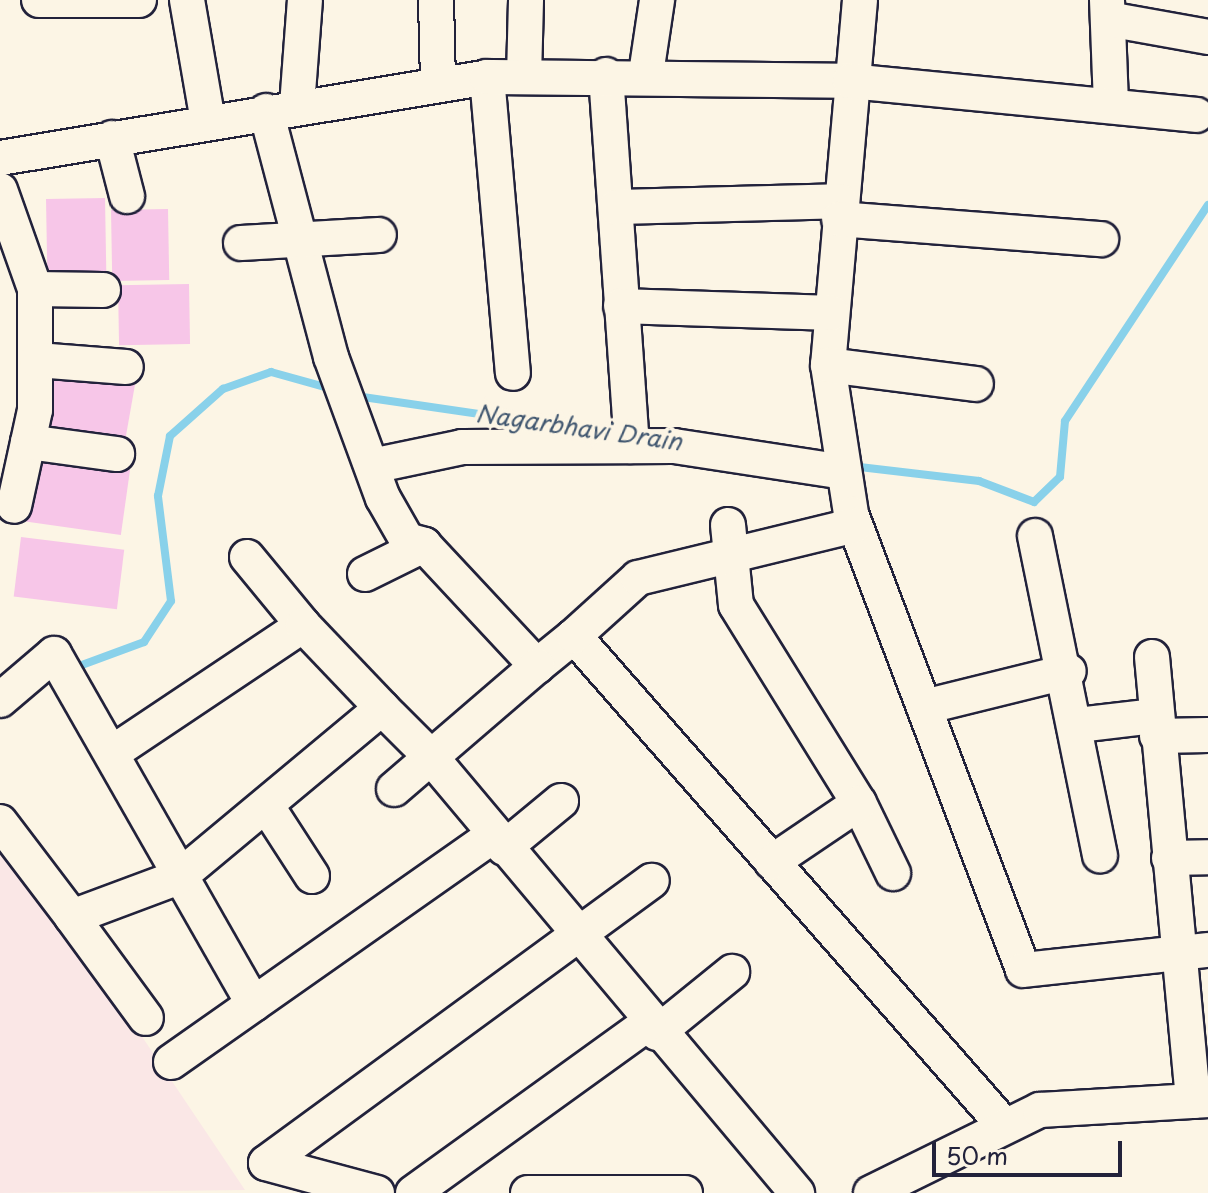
<!DOCTYPE html>
<html>
<head>
<meta charset="utf-8">
<style>
  body { margin:0 }
  #map { position:relative; width:1208px; height:1193px; overflow:hidden; background:#fcf5e5; font-family:"Playpen Sans",sans-serif }
  div>[style] { position:absolute }
  [style*='--x'] { left:calc(var(--x)*1px); top:calc(var(--y)*1px); width:calc(var(--w)*1px); rotate:calc(var(--a)*1deg) }
  .built>* { inset:0; background:#fae7e6 }
  .stream>* { height:8px; margin:-4px; padding:0 4px; transform-origin:4px; border-radius:4px; background:#89d1ea }
  .building>* { inset:0; background:#f7c6e8; transform-origin:0 0 }
  .roads { filter:drop-shadow(2px 0 #22223b) drop-shadow(-2px 0 #22223b) drop-shadow(0 2px #22223b) drop-shadow(0 -2px #22223b) }
  .minor>* { height:34px; margin:-17px; padding:0 17px; transform-origin:17px; border-radius:17px; background:#fcf5e5 }
  span { translate:-50% -50%; white-space:nowrap; text-align:center; line-height:1.15; -webkit-text-stroke:8px #fcf5e5; paint-order:stroke }
  .water-label { font-size:24px; color:#415770; font-style:italic }
  .scale { position:absolute; left:932px; top:1141px; width:190px; height:36px; box-sizing:border-box; border:4px solid #22223b; border-top:0; padding-left:10px; font-size:24px; line-height:28px; white-space:nowrap; color:#22223b; -webkit-text-stroke:6px #fcf5e5; paint-order:stroke }
</style>
</head>
<body>
<div id="map">
  <div class="built">
    <i style="clip-path:polygon(0 825px,245px 1190px,0 1193px)"></i>
  </div>
  <div class="stream">
    <i style="--x:356;--y:396;--w:243;--a:8.3"></i>
    <i style="--x:851;--y:466;--w:129;--a:6.7"></i>
    <i style="--x:979;--y:481;--w:59;--a:20.9"></i>
    <i style="--x:1034;--y:502;--w:36;--a:-44"></i>
    <i style="--x:1060;--y:477;--w:56;--a:-84.9"></i>
    <i style="--x:1065;--y:421;--w:259;--a:-56.5"></i>
    <i style="--x:71;--y:669;--w:78;--a:-20.3"></i>
    <i style="--x:144;--y:642;--w:49;--a:-56.6"></i>
    <i style="--x:171;--y:601;--w:106;--a:-97.1"></i>
    <i style="--x:158;--y:496;--w:61;--a:-78.7"></i>
    <i style="--x:170;--y:436;--w:71;--a:-41.6"></i>
    <i style="--x:223;--y:389;--w:51;--a:-19.5"></i>
    <i style="--x:271;--y:372;--w:63;--a:15.6"></i>
  </div>
  <div class="building">
    <i style="left:105px;top:198px;width:78px;height:59px;rotate:89deg"></i>
    <i style="left:168px;top:209px;width:71px;height:57px;rotate:89deg"></i>
    <i style="left:189px;top:284px;width:60px;height:71px;rotate:89deg"></i>
    <i style="left:53px;top:366px;width:84px;height:68px;rotate:10deg"></i>
    <i style="left:33px;top:456px;width:98px;height:66px;rotate:8deg"></i>
    <i style="left:21px;top:537px;width:104px;height:60px;rotate:7deg"></i>
  </div>
  <div class="roads">
    <div class="minor">
      <i style="--x:39;--y:0;--w:100;--a:0"></i>
      <i style="--x:187;--y:0;--w:123;--a:80.2"></i>
      <i style="--x:436;--y:0;--w:82;--a:88.6"></i>
      <i style="--x:860;--y:0;--w:366;--a:95"></i>
      <i style="--x:828;--y:365;--w:151;--a:81.2"></i>
      <i style="--x:851;--y:514;--w:487;--a:69.3"></i>
      <i style="--x:1023;--y:970;--w:186;--a:-6.2"></i>
      <i style="--x:1107;--y:0;--w:104;--a:87.8"></i>
      <i style="--x:1108;--y:19;--w:102;--a:10.2"></i>
      <i style="--x:646;--y:74;--w:75;--a:-81.5"></i>
      <i style="--x:606;--y:75;--w:372;--a:86"></i>
      <i style="--x:487;--y:77;--w:297;--a:85"></i>
      <i style="--x:524;--y:77;--w:77;--a:-88.5"></i>
      <i style="--x:297;--y:106;--w:106;--a:-85.7"></i>
      <i style="--x:266;--y:111;--w:254;--a:75.2"></i>
      <i style="--x:331;--y:357;--w:150;--a:69.8"></i>
      <i style="--x:383;--y:498;--w:48;--a:60.3"></i>
      <i style="--x:407;--y:540;--w:18;--a:16"></i>
      <i style="--x:424;--y:545;--w:166;--a:47"></i>
      <i style="--x:537;--y:666;--w:48;--a:-39"></i>
      <i style="--x:574;--y:636;--w:648;--a:48.69"></i>
      <i style="--x:112;--y:138;--w:60;--a:75.5"></i>
      <i style="--x:0;--y:158;--w:494;--a:-9.4"></i>
      <i style="--x:487;--y:77;--w:363;--a:0.6"></i>
      <i style="--x:850;--y:81;--w:348;--a:5.6"></i>
      <i style="--x:0;--y:190;--w:105;--a:70.5"></i>
      <i style="--x:35;--y:289;--w:121;--a:90"></i>
      <i style="--x:35;--y:410;--w:98;--a:102.3"></i>
      <i style="--x:616;--y:207;--w:224;--a:-1.5"></i>
      <i style="--x:839;--y:219;--w:263;--a:4.4"></i>
      <i style="--x:241;--y:243;--w:138;--a:-3.3"></i>
      <i style="--x:35;--y:289;--w:68;--a:0.8"></i>
      <i style="--x:621;--y:306;--w:211;--a:1.9"></i>
      <i style="--x:37;--y:360;--w:89;--a:4.5"></i>
      <i style="--x:828;--y:365;--w:149;--a:7.3"></i>
      <i style="--x:28;--y:442;--w:90;--a:7.7"></i>
      <i style="--x:372;--y:466;--w:92;--a:-11.9"></i>
      <i style="--x:462;--y:447;--w:212;--a:-0.3"></i>
      <i style="--x:674;--y:446;--w:172;--a:8.7"></i>
      <i style="--x:728;--y:525;--w:80;--a:84.3"></i>
      <i style="--x:736;--y:605;--w:233;--a:58.2"></i>
      <i style="--x:859;--y:803;--w:78;--a:64.1"></i>
      <i style="--x:1035;--y:536;--w:326;--a:78.5"></i>
      <i style="--x:247;--y:557;--w:88;--a:50.5"></i>
      <i style="--x:365;--y:574;--w:66;--a:-26.2"></i>
      <i style="--x:574;--y:636;--w:86;--a:-42.2"></i>
      <i style="--x:638;--y:578;--w:223;--a:-13.7"></i>
      <i style="--x:1152;--y:657;--w:446;--a:84.7"></i>
      <i style="--x:0;--y:700;--w:71;--a:-40.4"></i>
      <i style="--x:54;--y:654;--w:403;--a:60.3"></i>
      <i style="--x:924;--y:707;--w:149;--a:-13.9"></i>
      <i style="--x:1078;--y:725;--w:78;--a:-6.7"></i>
      <i style="--x:1157;--y:736;--w:51;--a:-1.1"></i>
      <i style="--x:112;--y:753;--w:230;--a:-33.8"></i>
      <i style="--x:303;--y:625;--w:115;--a:46.4"></i>
      <i style="--x:394;--y:789;--w:189;--a:-40.7"></i>
      <i style="--x:268;--y:808;--w:81;--a:57.1"></i>
      <i style="--x:0;--y:822;--w:119;--a:52.8"></i>
      <i style="--x:72;--y:917;--w:114;--a:-20.5"></i>
      <i style="--x:179;--y:877;--w:264;--a:-39.8"></i>
      <i style="--x:382;--y:708;--w:68;--a:45"></i>
      <i style="--x:430;--y:756;--w:571;--a:49.98"></i>
      <i style="--x:504;--y:848;--w:74;--a:-39.5"></i>
      <i style="--x:1169;--y:858;--w:39;--a:-1"></i>
      <i style="--x:772;--y:862;--w:105;--a:-34.1"></i>
      <i style="--x:72;--y:917;--w:125;--a:53.8"></i>
      <i style="--x:657;--y:1033;--w:97;--a:-39.1"></i>
      <i style="--x:171;--y:1062;--w:393;--a:-35.1"></i>
      <i style="--x:377;--y:1193;--w:115;--a:-164.9"></i>
      <i style="--x:266;--y:1163;--w:478;--a:-36.2"></i>
      <i style="--x:413;--y:1193;--w:291;--a:-35.8"></i>
      <i style="--x:528;--y:1193;--w:157;--a:0"></i>
      <i style="--x:871;--y:1193;--w:188;--a:-26.2"></i>
      <i style="--x:1040;--y:1110;--w:168;--a:-3.4"></i>
    </div>
  </div>
  <div class="water-label">
    <span style="left:579px;top:427px;rotate:8deg">Nagarbhavi Drain</span>
  </div>
  <div class="scale">50 m</div>
</div>
</body>
</html>
